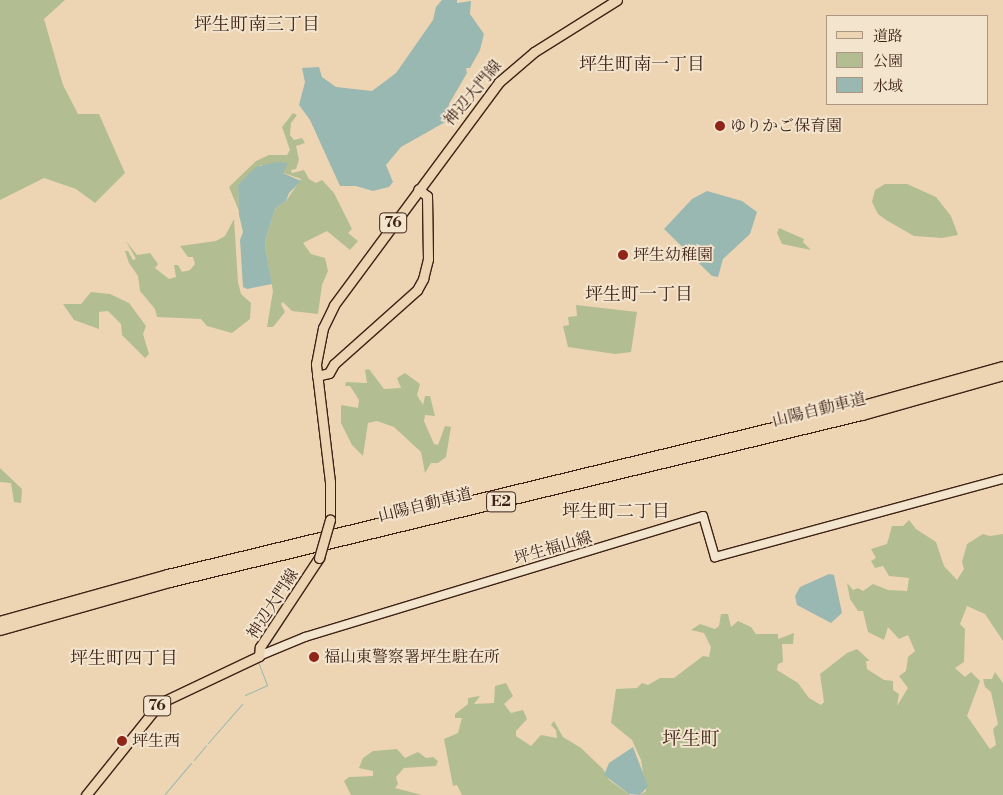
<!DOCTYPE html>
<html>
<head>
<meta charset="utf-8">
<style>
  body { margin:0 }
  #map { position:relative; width:1003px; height:795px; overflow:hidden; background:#edd5b3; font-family:"Libre Bodoni","Noto Serif JP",serif }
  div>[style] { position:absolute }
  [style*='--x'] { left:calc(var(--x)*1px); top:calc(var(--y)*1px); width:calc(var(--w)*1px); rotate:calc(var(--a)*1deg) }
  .green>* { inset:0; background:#b2be91 }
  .water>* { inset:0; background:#9ab8b2 }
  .stream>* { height:1px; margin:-0.5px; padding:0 0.5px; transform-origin:0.5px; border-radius:0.5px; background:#9ab8b2 }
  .roads { filter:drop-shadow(1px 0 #3e2216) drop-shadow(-1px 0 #3e2216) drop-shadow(0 1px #3e2216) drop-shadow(0 -1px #3e2216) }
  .secondary>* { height:8px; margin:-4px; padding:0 4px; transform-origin:4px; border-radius:4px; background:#f3e4ce }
  .primary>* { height:9px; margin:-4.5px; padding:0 4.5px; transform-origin:4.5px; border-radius:4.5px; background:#edd5b3 }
  .highway>* { height:10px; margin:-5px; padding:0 5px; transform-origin:5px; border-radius:5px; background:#edd5b3 }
  .bridges { filter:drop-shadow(1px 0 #3e2216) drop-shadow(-1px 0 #3e2216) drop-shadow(0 1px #3e2216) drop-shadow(0 -1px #3e2216) }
  .primary-bridge>* { height:9px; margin:-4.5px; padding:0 4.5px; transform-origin:4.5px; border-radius:4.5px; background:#edd5b3 }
  .dots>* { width:14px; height:14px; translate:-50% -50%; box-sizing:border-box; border:2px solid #f3e4ce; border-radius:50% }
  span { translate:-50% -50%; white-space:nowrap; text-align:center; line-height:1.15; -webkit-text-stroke:4px #f3e4ce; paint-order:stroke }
  .shield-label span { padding:1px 4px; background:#f3e4ce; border:1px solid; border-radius:4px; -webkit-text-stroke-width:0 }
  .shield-label { font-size:15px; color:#3e2216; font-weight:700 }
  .street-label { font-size:16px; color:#3e2216 }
  .poi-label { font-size:16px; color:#3e2216 }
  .left { translate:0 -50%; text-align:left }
  .neighbourhood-label { font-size:18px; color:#3e2216 }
  .quarter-label { font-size:19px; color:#3e2216 }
  .legend { position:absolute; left:826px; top:15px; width:162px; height:90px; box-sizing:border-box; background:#f3e4ce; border:1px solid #ab9684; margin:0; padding:6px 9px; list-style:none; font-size:15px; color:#3e2216 }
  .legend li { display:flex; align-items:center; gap:10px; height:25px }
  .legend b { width:25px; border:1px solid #ab9684 }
</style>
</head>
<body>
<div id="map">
  <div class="green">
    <i style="clip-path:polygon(0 0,65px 0,44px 19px,63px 85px,78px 114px,99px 114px,125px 173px,95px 203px,76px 189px,44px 178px,0 200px)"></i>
    <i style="clip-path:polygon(293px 113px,297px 115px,291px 123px,290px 135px,294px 140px,302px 138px,305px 143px,296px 146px,299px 160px,296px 169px,291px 170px,292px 173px,304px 170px,309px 179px,316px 183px,322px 180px,334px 193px,352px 229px,348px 233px,358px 241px,350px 250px,327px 231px,303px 243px,311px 254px,325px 258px,328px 271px,322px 285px,318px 314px,292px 311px,283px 302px,281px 304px,285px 312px,273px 327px,267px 327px,273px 291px,265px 247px,266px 238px,275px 209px,286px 201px,301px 179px,261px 165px,238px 185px,239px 211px,229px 187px,256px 161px,269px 155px,287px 155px,290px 150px,282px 127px)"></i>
    <i style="clip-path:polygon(885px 184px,907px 184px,936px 197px,951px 216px,958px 235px,942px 238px,914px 236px,886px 220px,878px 214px,872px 202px,875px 190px)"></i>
    <i style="clip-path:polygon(234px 219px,238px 282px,241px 294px,251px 303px,250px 319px,232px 333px,207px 326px,201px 319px,157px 317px,155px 309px,140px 291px,138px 276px,129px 263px,125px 251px,128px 251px,133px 260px,136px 259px,126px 241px,137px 255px,150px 253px,158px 264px,155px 268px,169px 279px,176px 277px,174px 265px,178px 265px,182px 272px,190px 270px,195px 264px,193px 257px,188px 257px,180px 246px,216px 241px,225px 236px)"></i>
    <i style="clip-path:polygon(779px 228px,804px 239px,803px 242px,811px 250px,782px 244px,777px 233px)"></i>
    <i style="clip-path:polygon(91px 292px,110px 294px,129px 303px,146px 326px,143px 334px,149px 354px,145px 358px,122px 335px,121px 324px,108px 311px,99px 312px,99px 329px,74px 320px,63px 304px,81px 304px)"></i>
    <i style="clip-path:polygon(576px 305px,637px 312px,631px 352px,615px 354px,568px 347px,563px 326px,569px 325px,568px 317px,577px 316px)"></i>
    <i style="clip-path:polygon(369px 369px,384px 389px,401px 388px,397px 378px,405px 373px,420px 384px,417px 395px,423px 405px,425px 396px,430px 396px,435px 416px,425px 415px,424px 421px,434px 444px,438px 445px,445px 426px,451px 427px,446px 457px,438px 463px,431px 463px,425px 473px,421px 452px,394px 427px,377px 421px,368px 423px,363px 456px,352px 445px,341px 423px,341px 405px,358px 408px,359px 400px,350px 386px,345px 386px,346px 382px,367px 383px,365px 370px)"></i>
    <i style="clip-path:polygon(0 468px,22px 489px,21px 503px,14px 502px,11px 483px,0 482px)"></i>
    <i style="clip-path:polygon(909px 520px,916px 529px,936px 542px,944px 566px,957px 580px,964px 569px,962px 562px,967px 544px,983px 534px,990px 536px,1003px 534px,1003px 641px,985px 614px,967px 606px,960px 624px,965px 629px,964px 662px,955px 668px,965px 677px,971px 672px,980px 681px,967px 716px,990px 749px,996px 745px,993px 729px,998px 724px,991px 692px,985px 687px,983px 679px,992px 679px,995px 672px,1003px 683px,1003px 795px,640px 795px,646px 791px,641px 760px,632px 740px,611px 723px,616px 689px,637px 688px,642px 683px,648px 685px,660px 678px,674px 678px,703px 656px,709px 657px,711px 647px,704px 633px,691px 630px,700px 624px,715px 629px,719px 626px,721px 614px,728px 614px,731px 627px,738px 621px,751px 627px,756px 634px,778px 634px,778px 639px,794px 633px,793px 644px,782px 644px,783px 662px,778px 664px,777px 670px,798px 683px,809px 698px,821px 705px,824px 702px,820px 674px,847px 653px,857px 649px,870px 661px,866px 661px,867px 669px,884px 680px,893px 681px,893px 690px,899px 694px,897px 706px,908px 688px,899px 676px,906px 671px,908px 657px,915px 651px,908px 635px,899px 639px,888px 627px,884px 640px,868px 632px,863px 611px,858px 611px,850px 599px,847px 583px,853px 590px,858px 588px,863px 591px,873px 584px,888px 590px,907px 591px,909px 578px,889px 576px,883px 566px,875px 568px,871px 561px,876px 558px,871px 549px,887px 544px,892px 526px,903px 526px)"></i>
    <i style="clip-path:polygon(506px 683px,513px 696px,504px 704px,511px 713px,523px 710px,527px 719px,516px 731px,516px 736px,531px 746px,541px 735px,557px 738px,556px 730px,551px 725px,554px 721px,563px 737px,581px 748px,603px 769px,609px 780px,630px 795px,462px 795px,457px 785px,453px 786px,444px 739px,458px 733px,462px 718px,455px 718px,455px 714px,468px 704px,468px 698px,480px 696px,474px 704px,494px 703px,495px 686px)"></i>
    <i style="clip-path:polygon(397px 749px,405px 758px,418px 752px,426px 758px,433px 757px,438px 761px,436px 766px,404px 768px,396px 777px,398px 784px,395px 788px,422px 795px,351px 795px,344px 781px,349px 777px,373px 776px,373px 771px,359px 768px,363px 758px,373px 751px)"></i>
  </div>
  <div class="water">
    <i style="clip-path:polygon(442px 0,457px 0,457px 3px,471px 1px,470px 14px,484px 34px,480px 50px,470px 68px,466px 68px,467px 73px,449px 104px,447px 121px,401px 147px,386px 165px,393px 182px,389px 187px,373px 191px,356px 186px,340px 186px,310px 120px,299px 105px,305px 82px,302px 68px,319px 67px,322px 77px,336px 87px,372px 91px,396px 73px,433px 20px,436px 7px)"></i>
    <i style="clip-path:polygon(277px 162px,288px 163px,283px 173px,301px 181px,289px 193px,286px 201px,275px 209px,266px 238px,265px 247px,272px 284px,247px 289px,243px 287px,240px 240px,243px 232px,239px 215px,238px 185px,256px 167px)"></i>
    <i style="clip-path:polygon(707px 191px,742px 201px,757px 212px,750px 234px,723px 259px,718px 277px,712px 276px,664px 229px,692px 199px)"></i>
    <i style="clip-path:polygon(829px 574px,834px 575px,842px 613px,831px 623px,797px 605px,795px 596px,800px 587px)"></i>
    <i style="clip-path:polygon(633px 747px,648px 786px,640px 795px,629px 794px,604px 775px,609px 763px)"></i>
  </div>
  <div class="stream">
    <i style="--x:269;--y:644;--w:43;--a:-57.4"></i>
    <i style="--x:245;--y:695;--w:24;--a:-24"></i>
    <i style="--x:267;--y:685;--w:25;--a:-111"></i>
    <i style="--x:208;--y:743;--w:52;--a:-48.9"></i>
    <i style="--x:194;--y:760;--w:19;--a:-51"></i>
    <i style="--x:164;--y:795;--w:42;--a:-49.8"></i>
  </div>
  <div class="roads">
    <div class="secondary">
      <i style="--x:259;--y:656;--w:50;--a:-22.4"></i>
      <i style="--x:305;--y:637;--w:416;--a:-16.9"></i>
      <i style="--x:703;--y:516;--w:43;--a:73.7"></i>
      <i style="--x:715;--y:557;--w:298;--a:-15.2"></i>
    </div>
    <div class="primary">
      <i style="--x:317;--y:376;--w:12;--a:-14"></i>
      <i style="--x:329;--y:373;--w:10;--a:-61"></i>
      <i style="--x:334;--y:364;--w:111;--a:-41.7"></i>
      <i style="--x:417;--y:290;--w:13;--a:-61"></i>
      <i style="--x:423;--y:279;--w:21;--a:-76"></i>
      <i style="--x:428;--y:259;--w:63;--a:-90.9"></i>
      <i style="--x:427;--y:196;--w:11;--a:-142"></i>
      <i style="--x:330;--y:520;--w:38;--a:-90"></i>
      <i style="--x:330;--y:482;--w:119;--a:-96.8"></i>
      <i style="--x:316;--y:364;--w:37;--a:-79"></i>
      <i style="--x:323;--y:328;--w:25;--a:-64"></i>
      <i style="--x:334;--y:305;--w:277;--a:-53.5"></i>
      <i style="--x:499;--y:82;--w:46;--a:-40.6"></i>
      <i style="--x:534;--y:52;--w:98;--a:-32.1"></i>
      <i style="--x:86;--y:795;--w:118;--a:-51.2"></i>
      <i style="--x:160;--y:703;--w:110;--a:-25.4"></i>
      <i style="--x:259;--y:656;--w:9;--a:-84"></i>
      <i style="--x:260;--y:647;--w:107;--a:-56.5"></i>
    </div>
    <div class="highway">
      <i style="--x:0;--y:622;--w:174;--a:-15.6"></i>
      <i style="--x:168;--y:575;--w:712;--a:-13.65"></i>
      <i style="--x:860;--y:407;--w:148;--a:-15.6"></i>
      <i style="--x:0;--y:630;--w:177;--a:-15.8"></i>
      <i style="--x:170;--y:582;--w:712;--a:-13.57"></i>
      <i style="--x:862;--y:415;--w:147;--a:-15.8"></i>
    </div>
  </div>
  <div class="bridges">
    <div class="primary-bridge">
      <i style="--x:319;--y:558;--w:40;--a:-74"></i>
    </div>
  </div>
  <div class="dots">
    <i style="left:720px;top:126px;background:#8f2418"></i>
    <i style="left:623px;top:255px;background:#8f2418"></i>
    <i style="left:314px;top:657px;background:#8f2418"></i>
    <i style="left:122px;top:741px;background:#8f2418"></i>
  </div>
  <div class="shield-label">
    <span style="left:393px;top:223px">76</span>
    <span style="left:501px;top:502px">E2</span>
    <span style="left:157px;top:706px">76</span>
  </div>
  <div class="street-label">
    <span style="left:473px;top:93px;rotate:-50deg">神辺大門線</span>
    <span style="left:819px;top:410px;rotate:-14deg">山陽自動車道</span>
    <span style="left:425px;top:505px;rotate:-14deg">山陽自動車道</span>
    <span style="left:553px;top:548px;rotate:-16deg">坪生福山線</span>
    <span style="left:273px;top:604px;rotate:-57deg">神辺大門線</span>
  </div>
  <div class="poi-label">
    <span class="left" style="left:730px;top:126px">ゆりかご保育園</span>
    <span class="left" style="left:633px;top:255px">坪生幼稚園</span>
    <span class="left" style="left:324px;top:657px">福山東警察署坪生駐在所</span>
    <span class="left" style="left:132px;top:741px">坪生西</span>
  </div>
  <div class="neighbourhood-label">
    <span style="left:257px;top:25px">坪生町南三丁目</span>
    <span style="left:642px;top:65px">坪生町南一丁目</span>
    <span style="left:639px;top:295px">坪生町一丁目</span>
    <span style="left:616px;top:512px">坪生町二丁目</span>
    <span style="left:124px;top:659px">坪生町四丁目</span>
  </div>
  <div class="quarter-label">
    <span style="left:691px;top:740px">坪生町</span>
  </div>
  <ul class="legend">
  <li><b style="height:6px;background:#edd5b3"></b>道路</li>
  <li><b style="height:14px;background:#b2be91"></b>公園</li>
  <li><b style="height:14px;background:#9ab8b2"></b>水域</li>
  </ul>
</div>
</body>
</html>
